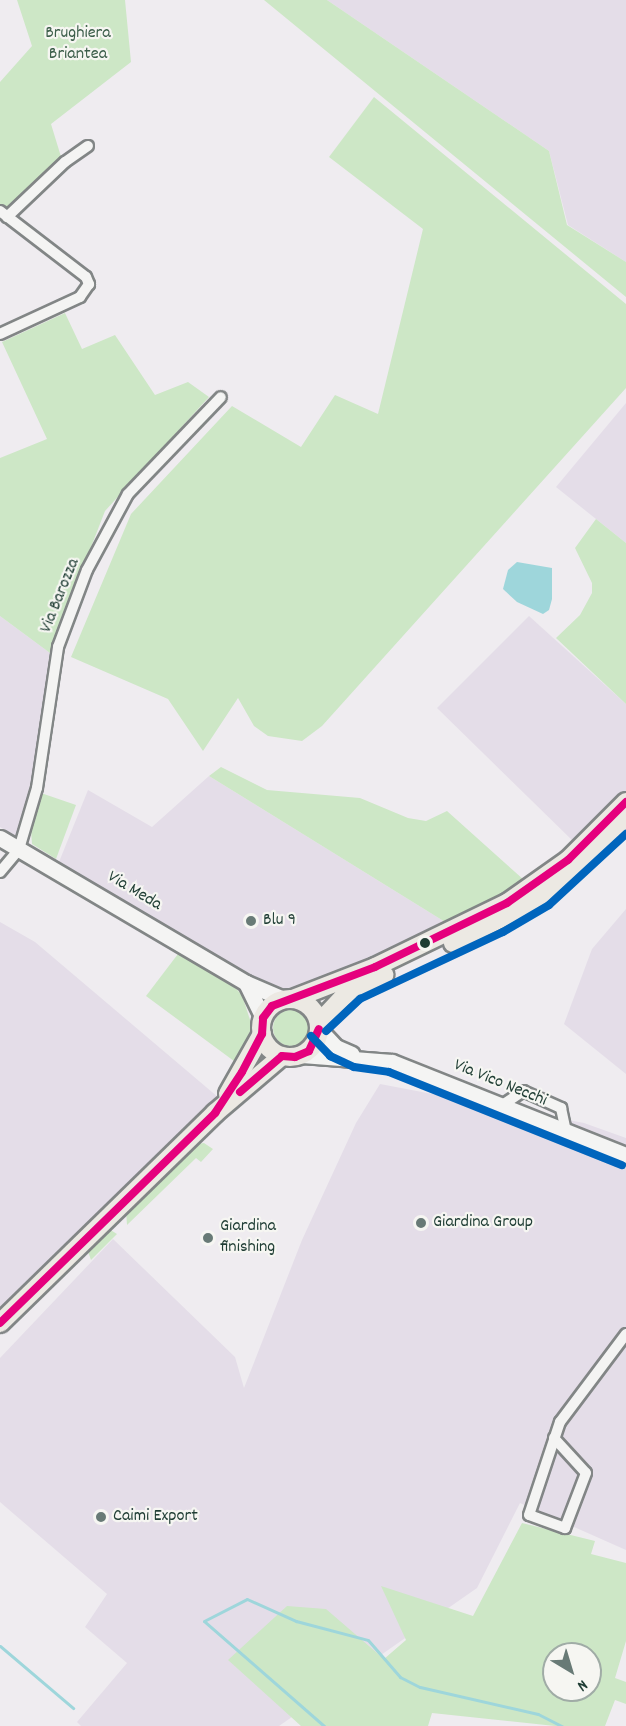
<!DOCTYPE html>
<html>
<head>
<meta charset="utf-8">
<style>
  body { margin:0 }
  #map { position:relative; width:626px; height:1726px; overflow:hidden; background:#efecf0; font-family:Dekko,sans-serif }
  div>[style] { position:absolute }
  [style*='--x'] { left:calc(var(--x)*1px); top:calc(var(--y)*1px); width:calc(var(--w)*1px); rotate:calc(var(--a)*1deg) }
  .built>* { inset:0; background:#e4dde8 }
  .green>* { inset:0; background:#cde7c6 }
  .round { border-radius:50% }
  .water>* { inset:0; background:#9ed6db }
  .stream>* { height:3px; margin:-1.5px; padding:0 1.5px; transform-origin:1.5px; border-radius:1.5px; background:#9ed6db }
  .roads { filter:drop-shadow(2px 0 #828686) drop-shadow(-2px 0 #828686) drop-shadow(0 2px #828686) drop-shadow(0 -2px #828686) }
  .street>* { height:10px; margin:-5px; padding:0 5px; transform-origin:5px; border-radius:5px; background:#f4f4f3 }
  .secondary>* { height:15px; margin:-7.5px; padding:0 7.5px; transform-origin:7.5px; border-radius:7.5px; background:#f4f4f3 }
  .primary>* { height:18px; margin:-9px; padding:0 9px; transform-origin:9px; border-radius:9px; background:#ece9e3 }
  .primary>.ring { margin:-9px; padding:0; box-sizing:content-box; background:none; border:18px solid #ece9e3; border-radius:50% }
  .bus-1>* { height:8px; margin:-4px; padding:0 4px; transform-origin:4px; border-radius:4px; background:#e5007d }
  .bus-2>* { height:8px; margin:-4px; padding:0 4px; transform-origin:4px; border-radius:4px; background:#0065bd }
  .dots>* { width:16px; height:16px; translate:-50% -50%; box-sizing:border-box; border:3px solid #f6f6f2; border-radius:50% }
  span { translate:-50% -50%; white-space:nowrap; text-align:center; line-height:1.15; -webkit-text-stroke:4.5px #f6f6f2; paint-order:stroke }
  .park-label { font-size:18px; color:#3c5e4a }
  .street-label { font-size:18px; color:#1f3d34 }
  .poi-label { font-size:18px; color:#1f3d34 }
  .left { translate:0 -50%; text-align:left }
  .north { position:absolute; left:542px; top:1642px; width:60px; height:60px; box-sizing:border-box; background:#f6f6f2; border:2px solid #a0aca6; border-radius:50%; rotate:142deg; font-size:16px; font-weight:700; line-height:24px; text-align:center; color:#1f3d34 }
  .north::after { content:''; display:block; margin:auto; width:21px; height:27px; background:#687a76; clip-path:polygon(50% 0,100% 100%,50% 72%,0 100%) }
</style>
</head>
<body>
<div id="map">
  <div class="built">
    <i style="clip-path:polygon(327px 0,626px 0,626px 262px,568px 225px,549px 151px)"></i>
    <i style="clip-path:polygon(626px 403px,626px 543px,556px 487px)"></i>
    <i style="clip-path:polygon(0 616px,50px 653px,42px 730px,19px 838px,0 827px)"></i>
    <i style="clip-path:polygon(529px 616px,626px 704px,626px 792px,575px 843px,437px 708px)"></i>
    <i style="clip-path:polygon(209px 776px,450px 925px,290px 995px,257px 983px,59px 862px,88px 790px,152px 827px)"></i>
    <i style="clip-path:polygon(626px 909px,626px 1074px,564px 1024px,592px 949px)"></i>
    <i style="clip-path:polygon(0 922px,35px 942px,219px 1098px,0 1312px)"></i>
    <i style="clip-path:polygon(380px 1084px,584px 1123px,626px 1138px,626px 1550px,520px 1503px,477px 1588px,279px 1726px,81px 1726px,77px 1722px,127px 1663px,85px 1627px,107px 1594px,0 1502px,0 1358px,113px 1239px,235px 1357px,244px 1388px,302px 1240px,356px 1123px)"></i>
  </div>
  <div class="green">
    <i style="clip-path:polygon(17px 0,125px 0,131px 62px,51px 124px,62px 160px,8px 211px,0 204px,0 82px,32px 46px)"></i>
    <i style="clip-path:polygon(264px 0,327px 0,549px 151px,567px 225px,626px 262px,626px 297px)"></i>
    <i style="clip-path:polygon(374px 97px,626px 304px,626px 388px,322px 726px,302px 741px,268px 736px,254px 726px,238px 698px,203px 751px,168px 699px,71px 657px,131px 514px,232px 406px,301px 447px,335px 395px,378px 414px,423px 229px,329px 157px)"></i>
    <i style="clip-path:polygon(65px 313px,82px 349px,115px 335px,155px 395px,188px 382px,209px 397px,105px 511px,50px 653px,0 616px,0 458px,47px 439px,2px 342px)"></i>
    <i style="clip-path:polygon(596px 519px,626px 543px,626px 704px,556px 638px,580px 615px,592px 593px,592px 583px,575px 548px)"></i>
    <i style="clip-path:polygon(221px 767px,267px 790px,360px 798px,408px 818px,426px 821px,447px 811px,524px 880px,450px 925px,209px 776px)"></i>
    <i style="clip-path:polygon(41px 793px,76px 805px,56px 859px,32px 844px,31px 830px)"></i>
    <i style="clip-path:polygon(181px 950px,227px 979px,242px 995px,252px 1026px,238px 1064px,146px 996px)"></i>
    <i class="round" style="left:273px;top:1010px;width:36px;height:36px"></i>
    <i style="clip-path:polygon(204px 1143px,213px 1149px,201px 1162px,196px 1158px,127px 1225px,126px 1210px,191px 1145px)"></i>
    <i style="clip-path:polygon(109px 1229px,117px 1234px,91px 1260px,87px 1249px)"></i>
    <i style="clip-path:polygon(evenodd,522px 1523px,595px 1541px,591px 1554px,626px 1563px,626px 1641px,615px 1678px,626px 1682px,626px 1704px,615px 1700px,605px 1726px,555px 1726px,432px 1713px,428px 1726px,301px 1726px,228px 1660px,287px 1606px,326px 1609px,384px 1659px,406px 1640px,381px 1586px,473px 1616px,522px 1523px,554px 1654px,590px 1654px,590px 1690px,554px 1690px,554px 1654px)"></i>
  </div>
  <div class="water">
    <i style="clip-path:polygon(517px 562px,552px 568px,552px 599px,549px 610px,543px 614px,517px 602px,503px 589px,508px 570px)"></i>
  </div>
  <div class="stream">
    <i style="--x:0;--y:1646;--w:96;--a:40.3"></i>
    <i style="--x:324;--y:1726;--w:159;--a:-138.8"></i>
    <i style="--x:204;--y:1621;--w:48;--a:-27.1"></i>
    <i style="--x:247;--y:1599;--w:54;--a:24.2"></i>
    <i style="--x:296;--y:1621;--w:74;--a:14.8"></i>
    <i style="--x:368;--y:1640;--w:49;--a:49.1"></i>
    <i style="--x:400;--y:1677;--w:22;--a:27"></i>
    <i style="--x:420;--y:1687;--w:121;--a:12.9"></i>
    <i style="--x:538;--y:1714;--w:27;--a:27"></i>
  </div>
  <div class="roads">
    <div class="street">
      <i style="--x:0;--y:211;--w:108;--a:37.5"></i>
      <i style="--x:86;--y:277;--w:8;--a:67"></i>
      <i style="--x:89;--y:284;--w:16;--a:125"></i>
      <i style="--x:80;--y:297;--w:88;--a:155.2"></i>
      <i style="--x:7;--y:217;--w:80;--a:-43.5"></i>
      <i style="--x:65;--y:162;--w:28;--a:-35"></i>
      <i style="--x:0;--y:872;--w:30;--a:-50"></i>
      <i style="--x:19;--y:849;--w:64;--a:-73.6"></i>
      <i style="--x:37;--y:788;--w:143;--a:-81.5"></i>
      <i style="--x:58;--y:647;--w:82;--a:-69.4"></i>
      <i style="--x:87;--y:570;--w:86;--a:-61.7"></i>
      <i style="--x:128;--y:494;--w:134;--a:-46.2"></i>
      <i style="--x:501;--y:1106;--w:27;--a:-34"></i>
      <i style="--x:523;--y:1091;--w:42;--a:24.1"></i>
      <i style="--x:561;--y:1108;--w:25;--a:78"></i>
      <i style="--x:554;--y:1438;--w:47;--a:47.6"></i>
      <i style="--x:586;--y:1473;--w:59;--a:110.9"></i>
      <i style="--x:565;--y:1528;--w:38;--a:-160"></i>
      <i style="--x:529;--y:1515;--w:98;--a:-71.6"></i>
      <i style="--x:560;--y:1422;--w:110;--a:-53.1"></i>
    </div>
    <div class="secondary">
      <i style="--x:0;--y:838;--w:286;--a:30.5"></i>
      <i style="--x:246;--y:983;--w:43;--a:23"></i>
      <i style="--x:246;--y:983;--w:39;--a:64"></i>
      <i style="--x:319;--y:1029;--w:25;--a:47"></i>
      <i style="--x:336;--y:1047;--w:17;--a:24"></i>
      <i style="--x:302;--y:1055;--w:90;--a:4.4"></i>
      <i style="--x:392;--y:1062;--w:252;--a:21.7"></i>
    </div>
    <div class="primary">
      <i style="--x:453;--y:943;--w:102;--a:-27.3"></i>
      <i style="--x:544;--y:896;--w:112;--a:-42.8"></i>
      <i style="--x:293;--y:999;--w:88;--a:-21.3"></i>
      <i style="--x:375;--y:967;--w:147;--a:-25.9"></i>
      <i style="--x:507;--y:903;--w:75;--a:-35.2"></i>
      <i style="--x:568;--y:860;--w:82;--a:-45"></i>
      <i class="ring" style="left:261px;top:999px;width:40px;height:40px"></i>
      <i style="--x:319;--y:1023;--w:35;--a:-47"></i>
      <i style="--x:343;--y:997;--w:47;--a:-28.2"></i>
      <i style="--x:228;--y:1094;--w:69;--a:-60.5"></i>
      <i style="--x:0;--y:1323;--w:301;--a:-44.3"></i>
      <i style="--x:215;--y:1113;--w:88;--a:-40.4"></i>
    </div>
  </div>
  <div class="bus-1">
    <i style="--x:240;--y:1092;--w:55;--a:-40.6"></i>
    <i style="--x:282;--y:1056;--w:13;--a:4"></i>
    <i style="--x:295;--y:1057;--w:15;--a:-23"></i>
    <i style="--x:309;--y:1051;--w:24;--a:-66"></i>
    <i style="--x:0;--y:1323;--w:301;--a:-44.3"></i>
    <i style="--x:215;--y:1113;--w:49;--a:-56.6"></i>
    <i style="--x:242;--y:1072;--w:43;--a:-62.2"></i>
    <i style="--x:262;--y:1034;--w:16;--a:-86"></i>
    <i style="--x:263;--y:1018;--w:15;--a:-53"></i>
    <i style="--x:272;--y:1006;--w:110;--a:-20.7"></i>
    <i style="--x:375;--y:967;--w:147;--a:-25.9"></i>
    <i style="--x:507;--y:903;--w:75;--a:-35.2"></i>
    <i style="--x:568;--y:860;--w:82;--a:-45"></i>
  </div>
  <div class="bus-2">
    <i style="--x:326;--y:1031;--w:47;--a:-43.3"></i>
    <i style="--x:360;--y:999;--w:158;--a:-25.1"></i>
    <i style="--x:503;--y:932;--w:53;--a:-30.4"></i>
    <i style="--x:549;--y:905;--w:105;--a:-42.7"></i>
    <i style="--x:311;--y:1036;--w:28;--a:46"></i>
    <i style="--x:330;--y:1056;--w:26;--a:25"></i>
    <i style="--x:354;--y:1067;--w:35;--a:8"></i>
    <i style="--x:389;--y:1072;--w:251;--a:21.8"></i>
  </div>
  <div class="dots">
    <i style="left:251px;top:921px;background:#687a76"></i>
    <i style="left:425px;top:943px;background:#1f3d34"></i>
    <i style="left:421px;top:1223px;background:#687a76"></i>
    <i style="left:208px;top:1238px;background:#687a76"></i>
    <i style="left:101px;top:1517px;background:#687a76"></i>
  </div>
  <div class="park-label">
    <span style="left:78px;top:45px">Brughiera<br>Briantea</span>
  </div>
  <div class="street-label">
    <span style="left:61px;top:596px;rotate:-68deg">Via Barozza</span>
    <span style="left:134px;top:892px;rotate:31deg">Via Meda</span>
    <span style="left:500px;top:1084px;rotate:22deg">Via Vico Necchi</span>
  </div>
  <div class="poi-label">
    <span class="left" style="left:263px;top:921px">Blu 9</span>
    <span class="left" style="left:433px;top:1223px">Giardina Group</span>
    <span class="left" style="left:220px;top:1238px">Giardina<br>finishing</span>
    <span class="left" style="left:113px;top:1517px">Caimi Export</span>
  </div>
  <div class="north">N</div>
</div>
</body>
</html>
